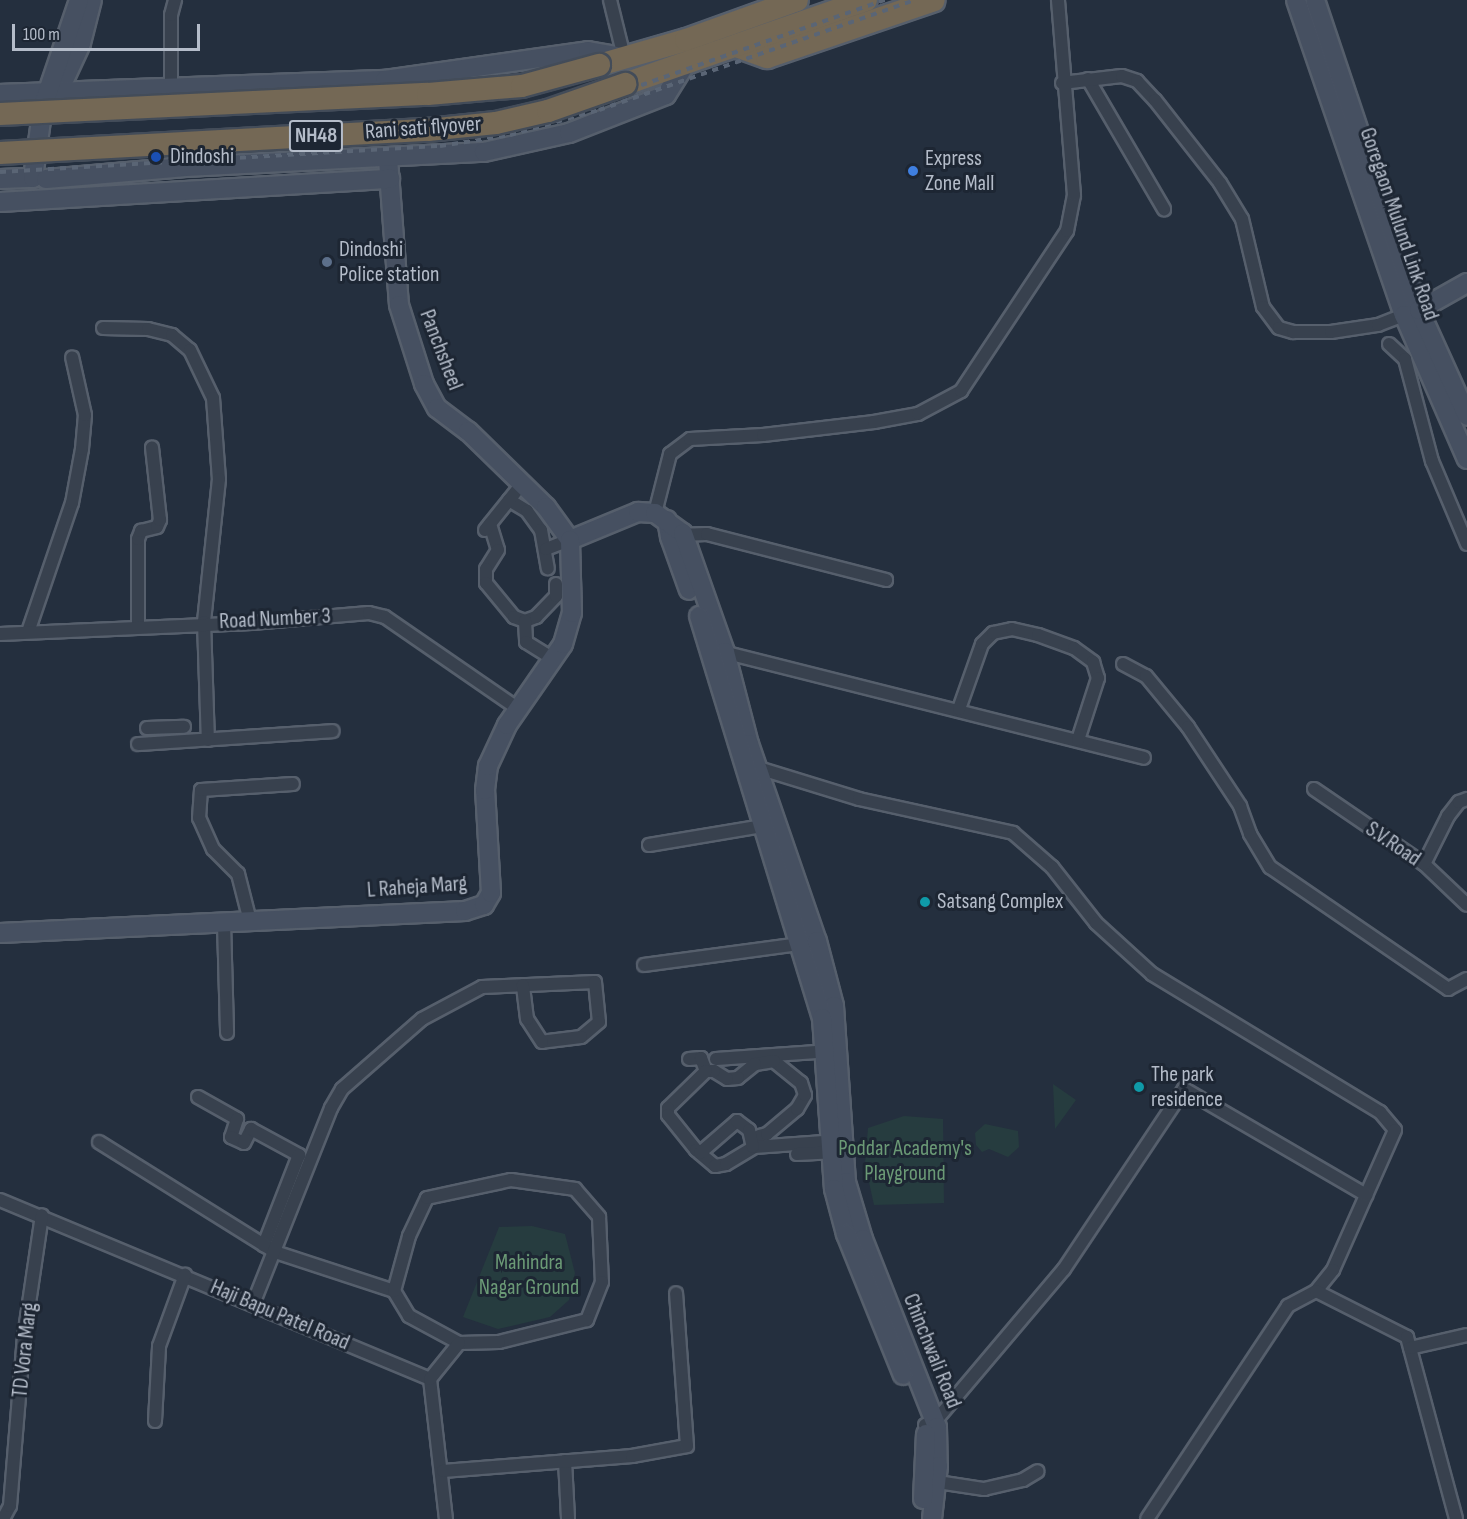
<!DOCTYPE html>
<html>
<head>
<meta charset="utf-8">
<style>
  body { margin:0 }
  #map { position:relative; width:1467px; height:1519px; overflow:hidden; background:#242f3e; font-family:"Sofia Sans Condensed",sans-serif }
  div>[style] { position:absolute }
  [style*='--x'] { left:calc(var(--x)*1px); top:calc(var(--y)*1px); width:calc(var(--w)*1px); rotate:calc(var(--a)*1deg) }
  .green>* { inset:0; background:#263c3f }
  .roads { filter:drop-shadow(2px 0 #565f6c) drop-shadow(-2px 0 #565f6c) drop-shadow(0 2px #565f6c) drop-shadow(0 -2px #565f6c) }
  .street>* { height:12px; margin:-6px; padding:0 6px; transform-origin:6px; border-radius:6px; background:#38414e }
  .secondary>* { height:18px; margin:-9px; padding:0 9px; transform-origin:9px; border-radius:9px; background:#465061 }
  .highway>* { height:22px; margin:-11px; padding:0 11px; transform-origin:11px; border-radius:11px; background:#746855 }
  .rail>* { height:4px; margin-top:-2px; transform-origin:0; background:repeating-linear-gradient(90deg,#5a6575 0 6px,transparent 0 12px) }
  .bridges { filter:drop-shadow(2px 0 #434c59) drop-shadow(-2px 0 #434c59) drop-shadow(0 2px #434c59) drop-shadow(0 -2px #434c59) }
  .highway-bridge>* { height:22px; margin:-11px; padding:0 11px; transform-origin:11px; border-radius:11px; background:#746855 }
  .dots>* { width:16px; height:16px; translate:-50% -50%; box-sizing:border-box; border:3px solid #1d2633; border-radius:50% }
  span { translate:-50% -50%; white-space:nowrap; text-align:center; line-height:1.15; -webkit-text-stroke:6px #1d2633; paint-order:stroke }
  .shield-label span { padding:2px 4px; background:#1d2633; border:2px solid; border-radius:4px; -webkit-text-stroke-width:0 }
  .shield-label { font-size:21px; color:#b4bcc9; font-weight:700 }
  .street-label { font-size:22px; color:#b4bcc9 }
  .poi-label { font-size:22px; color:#b4bcc9 }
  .left { translate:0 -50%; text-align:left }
  .park-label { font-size:22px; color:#6b9a76 }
  .scale { position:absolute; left:12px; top:24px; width:188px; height:27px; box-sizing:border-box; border:3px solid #b4bcc9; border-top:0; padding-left:8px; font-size:18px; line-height:21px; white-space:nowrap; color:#b4bcc9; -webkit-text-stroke:4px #1d2633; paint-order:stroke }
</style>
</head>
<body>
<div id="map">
  <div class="green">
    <i style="clip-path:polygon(1053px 1084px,1076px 1100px,1055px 1129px)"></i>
    <i style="clip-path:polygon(904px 1116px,943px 1119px,944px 1203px,874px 1205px,865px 1164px,868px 1128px)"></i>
    <i style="clip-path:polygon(985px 1124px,1018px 1131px,1019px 1147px,1008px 1157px,989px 1149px,982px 1152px,976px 1145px,975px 1133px)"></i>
    <i style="clip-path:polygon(532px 1226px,565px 1234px,575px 1273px,569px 1300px,550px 1317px,498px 1329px,463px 1317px,499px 1227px)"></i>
  </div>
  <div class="roads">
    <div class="street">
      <i style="--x:610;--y:0;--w:59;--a:76.2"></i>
      <i style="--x:1088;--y:79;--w:151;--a:59.7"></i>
      <i style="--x:1062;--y:83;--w:60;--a:-6.7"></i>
      <i style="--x:1122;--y:76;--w:16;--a:18"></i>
      <i style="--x:1137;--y:81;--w:26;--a:47"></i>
      <i style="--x:1155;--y:100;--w:105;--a:51.9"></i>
      <i style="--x:1220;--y:183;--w:42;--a:58.6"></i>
      <i style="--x:1242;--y:219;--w:90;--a:76.6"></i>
      <i style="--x:1263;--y:307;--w:26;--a:53"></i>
      <i style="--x:1279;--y:328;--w:15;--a:16"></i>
      <i style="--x:1293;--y:332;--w:38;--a:0"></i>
      <i style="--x:1331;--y:332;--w:48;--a:-8.5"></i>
      <i style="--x:1378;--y:325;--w:28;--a:-21"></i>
      <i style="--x:171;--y:85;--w:70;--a:-90"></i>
      <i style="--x:171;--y:15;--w:16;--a:-75"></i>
      <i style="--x:103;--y:328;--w:45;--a:1.3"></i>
      <i style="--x:148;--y:329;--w:25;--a:14"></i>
      <i style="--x:172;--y:335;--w:23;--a:40"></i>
      <i style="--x:190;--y:350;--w:53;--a:64.4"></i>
      <i style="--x:213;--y:398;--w:81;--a:85.8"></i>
      <i style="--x:219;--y:479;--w:144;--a:96"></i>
      <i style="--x:204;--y:622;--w:118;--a:88.1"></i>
      <i style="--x:1389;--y:344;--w:22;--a:43"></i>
      <i style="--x:1405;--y:359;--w:106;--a:75.2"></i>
      <i style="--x:1432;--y:461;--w:90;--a:67.1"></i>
      <i style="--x:509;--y:500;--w:21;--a:31"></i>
      <i style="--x:527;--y:511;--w:24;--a:54"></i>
      <i style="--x:541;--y:530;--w:39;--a:80"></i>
      <i style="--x:655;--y:513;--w:61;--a:-75.7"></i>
      <i style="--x:670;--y:454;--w:25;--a:-37"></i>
      <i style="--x:690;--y:439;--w:73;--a:-3.1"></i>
      <i style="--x:763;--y:435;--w:112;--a:-6.7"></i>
      <i style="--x:874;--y:422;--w:45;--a:-10.3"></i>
      <i style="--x:918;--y:414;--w:49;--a:-28.1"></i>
      <i style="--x:961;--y:391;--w:192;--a:-56.5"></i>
      <i style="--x:1067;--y:231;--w:37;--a:-79"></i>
      <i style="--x:1074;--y:195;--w:196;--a:-94.7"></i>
      <i style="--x:490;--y:524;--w:27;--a:73"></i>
      <i style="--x:498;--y:550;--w:22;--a:122"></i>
      <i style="--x:486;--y:569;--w:14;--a:90"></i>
      <i style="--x:486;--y:583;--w:44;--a:50.5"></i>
      <i style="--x:514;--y:617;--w:12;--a:20"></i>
      <i style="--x:525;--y:621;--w:12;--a:-20"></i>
      <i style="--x:536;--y:617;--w:29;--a:-46"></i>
      <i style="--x:556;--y:596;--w:12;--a:-90"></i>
      <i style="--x:485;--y:530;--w:59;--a:-51.2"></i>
      <i style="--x:678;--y:535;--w:29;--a:-2"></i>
      <i style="--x:707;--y:534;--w:185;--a:14.4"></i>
      <i style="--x:546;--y:549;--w:26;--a:-21"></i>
      <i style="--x:525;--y:621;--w:21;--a:87"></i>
      <i style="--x:526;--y:642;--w:32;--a:32"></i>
      <i style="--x:138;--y:626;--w:87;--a:-90"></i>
      <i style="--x:138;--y:539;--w:9;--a:-69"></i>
      <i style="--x:141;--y:531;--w:16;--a:-14"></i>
      <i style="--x:157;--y:527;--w:8;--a:-67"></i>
      <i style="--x:160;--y:520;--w:73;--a:-96.3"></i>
      <i style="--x:28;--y:632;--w:136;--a:-71.2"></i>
      <i style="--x:72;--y:503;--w:55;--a:-79.5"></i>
      <i style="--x:82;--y:449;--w:34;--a:-85"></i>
      <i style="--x:85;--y:415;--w:59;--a:-102.6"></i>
      <i style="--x:0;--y:634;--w:252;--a:-2.5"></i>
      <i style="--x:252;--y:623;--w:117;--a:-4.9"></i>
      <i style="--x:369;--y:613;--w:16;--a:14"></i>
      <i style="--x:385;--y:617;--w:164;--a:34.6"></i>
      <i style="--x:719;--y:651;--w:438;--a:14.1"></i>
      <i style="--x:1123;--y:664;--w:26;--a:28"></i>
      <i style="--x:1146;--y:676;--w:66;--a:50.5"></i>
      <i style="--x:1188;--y:727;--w:95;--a:56.6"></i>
      <i style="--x:1240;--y:806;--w:30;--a:70"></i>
      <i style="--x:1250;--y:834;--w:39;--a:59"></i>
      <i style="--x:1270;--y:867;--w:216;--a:34.4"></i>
      <i style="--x:1448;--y:989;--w:21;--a:-28"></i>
      <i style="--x:959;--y:709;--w:69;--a:-70.5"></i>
      <i style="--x:982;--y:644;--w:16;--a:-45"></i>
      <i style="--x:993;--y:633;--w:19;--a:-12"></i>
      <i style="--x:1012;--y:629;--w:27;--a:13"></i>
      <i style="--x:1038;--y:635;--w:38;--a:20"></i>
      <i style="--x:1074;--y:648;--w:24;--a:36"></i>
      <i style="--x:1093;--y:662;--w:17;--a:73"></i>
      <i style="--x:1098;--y:678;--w:65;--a:107.9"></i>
      <i style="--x:147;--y:728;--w:37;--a:-2"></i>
      <i style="--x:138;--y:744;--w:195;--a:-3.8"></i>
      <i style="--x:755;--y:767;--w:109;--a:17.1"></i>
      <i style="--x:859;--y:799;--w:158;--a:12.4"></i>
      <i style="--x:1013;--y:833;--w:52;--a:41.1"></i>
      <i style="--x:1052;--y:867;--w:71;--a:51.8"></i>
      <i style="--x:1096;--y:923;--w:76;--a:42.3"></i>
      <i style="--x:1152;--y:974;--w:267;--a:31.2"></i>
      <i style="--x:1380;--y:1112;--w:23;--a:50"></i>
      <i style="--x:1395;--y:1130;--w:153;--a:113.9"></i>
      <i style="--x:1333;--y:1270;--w:27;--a:129"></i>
      <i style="--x:1316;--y:1291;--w:32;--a:152"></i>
      <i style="--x:1288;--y:1306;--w:255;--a:123.5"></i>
      <i style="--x:1314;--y:789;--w:133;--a:34.3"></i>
      <i style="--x:1424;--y:864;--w:59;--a:43.6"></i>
      <i style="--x:649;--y:845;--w:122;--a:-9.5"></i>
      <i style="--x:1424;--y:864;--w:54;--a:-63.4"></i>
      <i style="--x:1448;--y:816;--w:18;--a:-52"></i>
      <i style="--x:1459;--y:802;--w:9;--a:-21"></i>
      <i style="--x:250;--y:921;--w:49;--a:-104.3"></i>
      <i style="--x:238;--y:874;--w:35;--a:-135"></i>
      <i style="--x:213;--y:849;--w:34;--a:-114"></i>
      <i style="--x:199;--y:818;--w:28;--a:-86"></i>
      <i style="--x:201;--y:790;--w:92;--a:-3.7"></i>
      <i style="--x:224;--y:923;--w:110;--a:88.4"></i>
      <i style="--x:644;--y:965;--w:163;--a:-7.7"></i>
      <i style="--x:689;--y:1059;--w:12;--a:-5"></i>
      <i style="--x:701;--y:1058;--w:14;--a:69"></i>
      <i style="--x:716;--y:1059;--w:115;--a:-4"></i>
      <i style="--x:198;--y:1097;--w:45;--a:29.4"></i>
      <i style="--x:237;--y:1119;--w:19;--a:108"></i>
      <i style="--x:231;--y:1137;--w:14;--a:25"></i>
      <i style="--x:244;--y:1143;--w:16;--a:-63"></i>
      <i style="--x:251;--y:1129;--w:55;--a:28.4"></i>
      <i style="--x:299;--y:1155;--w:97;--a:111.3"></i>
      <i style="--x:759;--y:1136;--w:8;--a:-14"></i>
      <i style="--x:767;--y:1134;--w:39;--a:-40"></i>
      <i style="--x:797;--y:1109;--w:16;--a:-60"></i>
      <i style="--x:805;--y:1095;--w:13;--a:-108"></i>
      <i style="--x:801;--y:1083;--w:35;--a:-141"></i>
      <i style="--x:774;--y:1061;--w:19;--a:171"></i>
      <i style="--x:755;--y:1064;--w:22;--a:141"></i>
      <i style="--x:738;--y:1078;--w:11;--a:175"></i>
      <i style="--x:727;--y:1079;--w:15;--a:-148"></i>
      <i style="--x:714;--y:1071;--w:8;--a:180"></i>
      <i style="--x:706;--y:1071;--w:53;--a:135.8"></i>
      <i style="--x:668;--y:1108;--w:7;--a:90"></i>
      <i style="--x:668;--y:1115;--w:45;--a:51.3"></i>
      <i style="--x:696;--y:1150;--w:25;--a:40"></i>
      <i style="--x:715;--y:1166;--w:11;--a:-10"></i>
      <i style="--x:726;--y:1164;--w:33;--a:-31"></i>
      <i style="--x:754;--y:1147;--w:84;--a:-4.1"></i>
      <i style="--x:99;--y:1142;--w:208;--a:32"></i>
      <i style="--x:275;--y:1252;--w:125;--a:18.1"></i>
      <i style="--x:700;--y:1153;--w:49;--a:-40.9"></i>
      <i style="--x:737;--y:1121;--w:15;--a:37"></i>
      <i style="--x:749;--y:1130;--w:17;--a:77"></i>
      <i style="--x:797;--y:1154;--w:40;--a:-2.9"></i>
      <i style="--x:511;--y:1180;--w:65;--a:8"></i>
      <i style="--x:575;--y:1189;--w:37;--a:49"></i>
      <i style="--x:599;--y:1217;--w:65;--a:87.4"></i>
      <i style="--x:602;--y:1282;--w:41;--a:111.5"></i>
      <i style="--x:587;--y:1320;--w:91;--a:166"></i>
      <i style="--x:499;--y:1342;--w:40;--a:178.6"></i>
      <i style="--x:459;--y:1343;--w:57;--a:-151.6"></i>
      <i style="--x:409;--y:1316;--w:29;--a:-121"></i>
      <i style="--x:394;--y:1291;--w:57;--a:-74.7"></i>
      <i style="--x:409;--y:1236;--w:42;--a:-64.7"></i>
      <i style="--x:427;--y:1198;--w:86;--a:-12.1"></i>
      <i style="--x:0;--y:1200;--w:466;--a:22.6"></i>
      <i style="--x:430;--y:1379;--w:141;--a:83.5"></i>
      <i style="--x:1316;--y:1291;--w:102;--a:26.8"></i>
      <i style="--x:1407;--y:1337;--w:188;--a:74.9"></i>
      <i style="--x:253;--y:1304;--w:211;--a:-68.3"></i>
      <i style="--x:331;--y:1108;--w:22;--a:-60"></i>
      <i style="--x:342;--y:1089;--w:106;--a:-41.2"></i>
      <i style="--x:422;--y:1019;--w:68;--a:-28.1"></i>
      <i style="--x:482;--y:987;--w:113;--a:-2.5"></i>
      <i style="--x:595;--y:982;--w:40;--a:84.3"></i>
      <i style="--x:599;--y:1022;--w:23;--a:140"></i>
      <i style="--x:581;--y:1037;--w:39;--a:173"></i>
      <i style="--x:542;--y:1042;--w:27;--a:-123"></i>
      <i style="--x:527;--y:1019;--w:34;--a:-97"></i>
      <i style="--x:1410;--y:1348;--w:58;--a:-12.8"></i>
      <i style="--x:430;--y:1379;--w:46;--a:-51.1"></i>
      <i style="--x:155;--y:1421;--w:75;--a:-86.9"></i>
      <i style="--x:159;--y:1346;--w:76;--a:-69.9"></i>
      <i style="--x:925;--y:1425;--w:15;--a:-28"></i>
      <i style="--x:938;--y:1418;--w:195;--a:-49.8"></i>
      <i style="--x:1064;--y:1269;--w:216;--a:-56.3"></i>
      <i style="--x:1184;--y:1089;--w:211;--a:30.2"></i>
      <i style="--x:565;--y:1461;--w:58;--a:87"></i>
      <i style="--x:443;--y:1471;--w:190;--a:-4.5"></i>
      <i style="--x:632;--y:1456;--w:56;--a:-10.3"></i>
      <i style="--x:687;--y:1446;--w:153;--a:-94.1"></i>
      <i style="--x:931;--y:1481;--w:54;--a:8.6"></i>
      <i style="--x:984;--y:1489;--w:40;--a:-13"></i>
      <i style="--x:1023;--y:1480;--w:17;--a:-31"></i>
      <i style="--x:3;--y:1519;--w:15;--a:-62"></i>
      <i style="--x:10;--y:1506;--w:170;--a:-85.3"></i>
      <i style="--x:24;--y:1337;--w:123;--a:-81.6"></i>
    </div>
    <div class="secondary">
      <i style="--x:1296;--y:0;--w:333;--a:71.1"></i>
      <i style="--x:1404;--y:315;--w:157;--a:66.4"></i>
      <i style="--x:1315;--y:0;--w:327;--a:71.5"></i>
      <i style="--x:1419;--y:310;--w:116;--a:65.6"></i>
      <i style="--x:65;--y:78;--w:38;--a:-65"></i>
      <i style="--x:81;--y:43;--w:44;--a:-75.7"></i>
      <i style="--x:0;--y:94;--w:385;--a:-2.1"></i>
      <i style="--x:385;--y:80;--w:205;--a:-8.1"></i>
      <i style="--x:588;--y:51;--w:35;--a:10"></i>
      <i style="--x:388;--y:159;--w:146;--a:85.7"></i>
      <i style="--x:399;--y:305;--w:83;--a:72.4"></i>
      <i style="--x:424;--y:384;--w:27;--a:62"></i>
      <i style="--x:437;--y:408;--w:39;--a:37"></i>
      <i style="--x:468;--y:431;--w:109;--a:44.3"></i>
      <i style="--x:546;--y:507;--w:41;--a:54"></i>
      <i style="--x:0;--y:179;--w:33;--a:-2"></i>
      <i style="--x:33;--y:178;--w:73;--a:-82.1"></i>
      <i style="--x:43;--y:106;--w:112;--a:-71.2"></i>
      <i style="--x:46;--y:179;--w:140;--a:-4.9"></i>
      <i style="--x:185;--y:167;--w:299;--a:-2.9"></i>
      <i style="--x:484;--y:152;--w:87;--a:-12.6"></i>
      <i style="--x:569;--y:133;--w:104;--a:-21.4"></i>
      <i style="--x:666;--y:95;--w:38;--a:-58"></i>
      <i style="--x:0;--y:202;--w:391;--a:-3.4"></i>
      <i style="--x:1419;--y:310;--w:55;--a:-29.4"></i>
      <i style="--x:667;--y:520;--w:17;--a:80"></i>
      <i style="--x:670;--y:537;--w:56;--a:70.3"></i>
      <i style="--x:570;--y:540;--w:74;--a:-22.4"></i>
      <i style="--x:638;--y:512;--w:17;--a:3"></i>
      <i style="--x:655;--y:513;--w:34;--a:36"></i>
      <i style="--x:683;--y:533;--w:126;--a:70.6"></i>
      <i style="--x:725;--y:652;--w:95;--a:75.4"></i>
      <i style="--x:749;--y:744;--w:208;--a:71"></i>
      <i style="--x:817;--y:941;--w:67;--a:75.3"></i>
      <i style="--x:834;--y:1006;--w:176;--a:86.1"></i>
      <i style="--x:846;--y:1182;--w:59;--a:73.4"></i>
      <i style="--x:863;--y:1239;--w:202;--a:68.5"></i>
      <i style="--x:937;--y:1427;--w:39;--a:89"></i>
      <i style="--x:938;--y:1466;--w:53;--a:96.5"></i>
      <i style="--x:699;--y:616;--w:420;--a:73"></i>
      <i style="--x:822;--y:1018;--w:171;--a:86"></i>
      <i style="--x:834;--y:1189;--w:47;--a:75.1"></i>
      <i style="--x:846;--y:1234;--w:152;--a:68"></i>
      <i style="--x:0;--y:933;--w:466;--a:-2.7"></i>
      <i style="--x:465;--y:911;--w:20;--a:-18"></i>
      <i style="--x:484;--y:905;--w:14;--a:-60"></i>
      <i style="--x:491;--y:893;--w:103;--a:-93.3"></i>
      <i style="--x:485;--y:790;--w:24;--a:-83"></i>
      <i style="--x:488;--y:766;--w:45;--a:-65.1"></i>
      <i style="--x:507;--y:725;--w:98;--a:-55.3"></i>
      <i style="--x:563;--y:644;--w:32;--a:-74"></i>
      <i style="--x:572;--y:613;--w:73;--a:-91.6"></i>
      <i style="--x:923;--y:1499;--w:65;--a:-87.4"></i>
    </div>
    <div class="highway">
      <i style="--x:736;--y:46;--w:33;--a:20"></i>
      <i style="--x:767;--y:57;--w:176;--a:-18.8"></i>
      <i style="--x:599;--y:65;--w:91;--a:-16"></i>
      <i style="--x:686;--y:40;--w:118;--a:-19.8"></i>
      <i style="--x:625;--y:84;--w:255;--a:-19.2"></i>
    </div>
  </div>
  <div class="rail">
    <i style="--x:0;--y:162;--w:440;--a:-3.4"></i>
    <i style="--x:439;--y:136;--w:70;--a:-8.2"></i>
    <i style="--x:508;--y:126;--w:91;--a:-15.9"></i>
    <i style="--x:596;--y:101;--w:306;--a:-19.3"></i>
    <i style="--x:0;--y:172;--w:441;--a:-3.4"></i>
    <i style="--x:440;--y:146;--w:71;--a:-8.9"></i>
    <i style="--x:510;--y:135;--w:92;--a:-15.7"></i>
    <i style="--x:599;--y:110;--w:334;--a:-19.2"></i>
  </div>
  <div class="bridges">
    <div class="highway-bridge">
      <i style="--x:0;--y:114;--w:428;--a:-2.7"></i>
      <i style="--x:428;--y:94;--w:94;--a:-4.9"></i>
      <i style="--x:522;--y:86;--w:80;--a:-15.3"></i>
      <i style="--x:0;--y:153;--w:429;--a:-3.1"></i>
      <i style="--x:428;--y:130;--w:68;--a:-5.9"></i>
      <i style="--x:496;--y:123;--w:53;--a:-13"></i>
      <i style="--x:548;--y:111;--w:82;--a:-19.3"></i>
    </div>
  </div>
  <div class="dots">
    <i style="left:156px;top:157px;background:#1a4fb4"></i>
    <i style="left:913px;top:171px;background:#3f7fe0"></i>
    <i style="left:327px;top:262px;background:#5c6f8a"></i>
    <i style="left:925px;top:902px;background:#0f9aa8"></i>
    <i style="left:1139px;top:1087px;background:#0f9aa8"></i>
  </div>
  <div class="shield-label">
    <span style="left:316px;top:136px">NH48</span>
  </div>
  <div class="street-label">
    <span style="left:423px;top:128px;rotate:-4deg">Rani sati flyover</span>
    <span style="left:1399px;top:224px;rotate:71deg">Goregaon Mulund Link Road</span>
    <span style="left:441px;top:350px;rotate:69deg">Panchsheel</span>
    <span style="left:275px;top:619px;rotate:-3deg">Road Number 3</span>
    <span style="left:1393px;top:844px;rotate:34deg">S.V.Road</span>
    <span style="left:417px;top:887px;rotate:-4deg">L Raheja Marg</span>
    <span style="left:280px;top:1315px;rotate:23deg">Haji Bapu Patel Road</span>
    <span style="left:25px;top:1350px;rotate:-84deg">TD Vora Marg</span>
    <span style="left:932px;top:1351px;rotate:68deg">Chinchwali Road</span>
  </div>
  <div class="poi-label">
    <span class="left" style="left:170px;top:157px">Dindoshi</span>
    <span class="left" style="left:925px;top:171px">Express<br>Zone Mall</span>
    <span class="left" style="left:339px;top:262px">Dindoshi<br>Police station</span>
    <span class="left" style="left:937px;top:902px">Satsang Complex</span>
    <span class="left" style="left:1151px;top:1087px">The park<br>residence</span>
  </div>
  <div class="park-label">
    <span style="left:905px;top:1161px">Poddar Academy's<br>Playground</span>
    <span style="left:529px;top:1275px">Mahindra<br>Nagar Ground</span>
  </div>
  <div class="scale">100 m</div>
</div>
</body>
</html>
